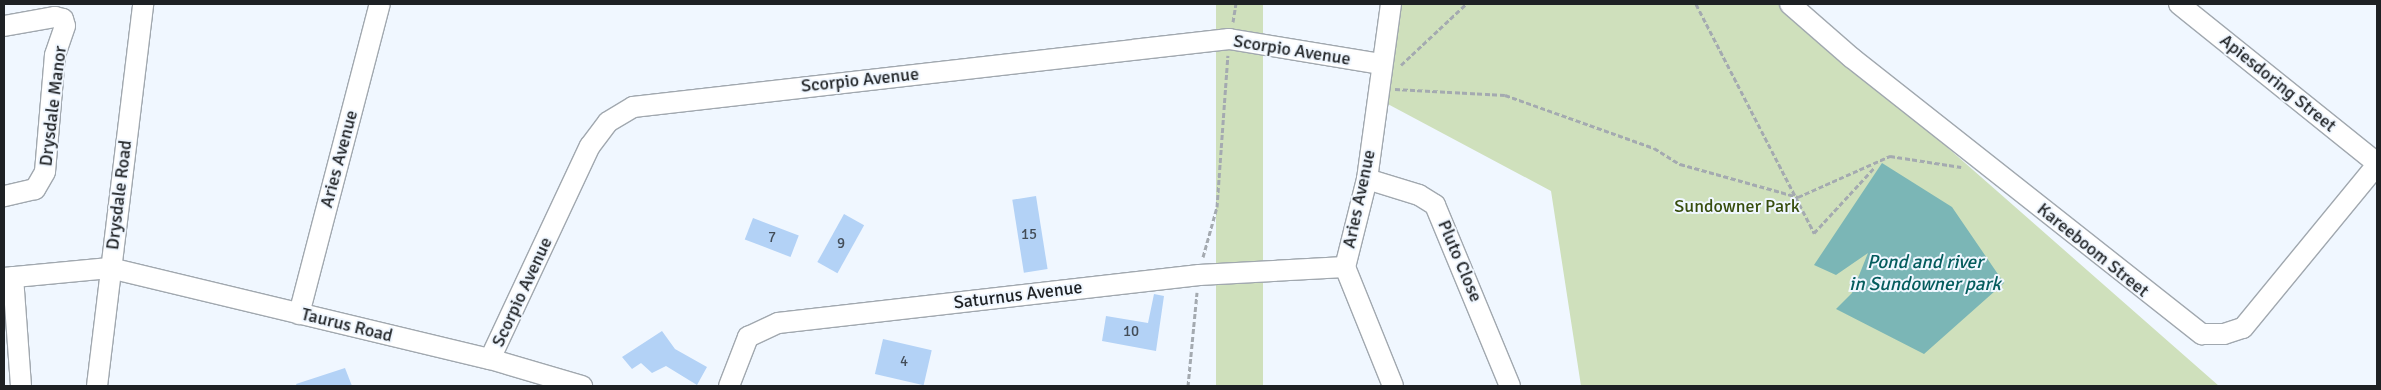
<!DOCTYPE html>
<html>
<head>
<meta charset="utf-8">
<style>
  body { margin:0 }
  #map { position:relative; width:2381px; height:390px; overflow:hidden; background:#f0f7ff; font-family:Signika,sans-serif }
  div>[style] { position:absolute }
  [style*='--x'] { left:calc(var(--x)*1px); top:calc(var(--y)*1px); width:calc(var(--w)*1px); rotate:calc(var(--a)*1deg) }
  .green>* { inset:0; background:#cfe0bc; transform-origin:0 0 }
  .water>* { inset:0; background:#7bb6b6 }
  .building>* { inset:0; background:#b3d2f6; transform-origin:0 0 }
  .path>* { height:3px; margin-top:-1.5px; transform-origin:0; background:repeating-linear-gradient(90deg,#a4aab0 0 5px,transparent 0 7.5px) }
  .roads { filter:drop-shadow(1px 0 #a1a8af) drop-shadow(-1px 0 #a1a8af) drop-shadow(0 1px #a1a8af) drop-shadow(0 -1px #a1a8af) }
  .minor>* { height:20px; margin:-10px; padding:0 10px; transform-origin:10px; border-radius:10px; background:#fff }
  span { translate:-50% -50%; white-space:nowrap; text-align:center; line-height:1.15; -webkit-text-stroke:4px #f0f7ff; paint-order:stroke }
  .number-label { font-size:15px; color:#434d58 }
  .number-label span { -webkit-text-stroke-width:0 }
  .street-label { font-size:18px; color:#1e2124 }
  .park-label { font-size:18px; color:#374d0d }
  .water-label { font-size:19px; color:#045c5d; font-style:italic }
  .frame { position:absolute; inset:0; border:5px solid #1e2124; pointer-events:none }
</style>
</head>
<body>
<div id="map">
  <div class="green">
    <i style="left:1216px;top:4px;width:47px;height:387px"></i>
    <i style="clip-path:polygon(1396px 4px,1784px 4px,2219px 386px,1581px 386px,1551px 191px,1384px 102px)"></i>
  </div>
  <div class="water">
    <i style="clip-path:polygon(1882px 163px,1952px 207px,2004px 283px,1924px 354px,1836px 309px,1852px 293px,1868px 253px,1836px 275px,1814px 265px)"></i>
  </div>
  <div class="building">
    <i style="left:1036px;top:196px;width:74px;height:24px;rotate:81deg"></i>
    <i style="left:844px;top:214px;width:23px;height:55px;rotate:29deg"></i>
    <i style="left:753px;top:218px;width:49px;height:23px;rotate:21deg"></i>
    <i style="clip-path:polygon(1154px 294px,1164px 296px,1156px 351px,1102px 341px,1106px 316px,1148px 323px)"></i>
    <i style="clip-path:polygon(662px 331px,675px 349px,707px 367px,697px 385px,666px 366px,652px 373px,641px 363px,632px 369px,622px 357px)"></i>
    <i style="left:883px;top:339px;width:50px;height:36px;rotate:13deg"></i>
    <i style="clip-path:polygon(345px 368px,352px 386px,297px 386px,296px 384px)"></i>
  </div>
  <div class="path">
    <i style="--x:1696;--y:4;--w:258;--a:62.7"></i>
    <i style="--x:1814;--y:233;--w:88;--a:-47.3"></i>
    <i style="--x:1233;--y:22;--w:18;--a:-81"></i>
    <i style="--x:1401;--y:65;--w:89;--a:-43.2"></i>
    <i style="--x:1395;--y:89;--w:110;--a:3.1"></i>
    <i style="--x:1505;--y:95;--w:158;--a:19.6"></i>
    <i style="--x:1654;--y:148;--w:31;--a:32"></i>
    <i style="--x:1680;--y:164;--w:123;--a:15.6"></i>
    <i style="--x:1798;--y:197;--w:101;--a:-24"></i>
    <i style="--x:1890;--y:156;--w:72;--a:8.8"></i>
    <i style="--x:1203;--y:257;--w:52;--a:-74.4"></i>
    <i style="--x:1217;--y:207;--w:152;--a:-85.9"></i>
    <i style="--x:1188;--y:386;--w:94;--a:-84.5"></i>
  </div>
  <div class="roads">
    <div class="minor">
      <i style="--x:1391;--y:4;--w:177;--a:97.8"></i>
      <i style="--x:1367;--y:179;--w:91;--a:104"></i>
      <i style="--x:1345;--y:267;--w:128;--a:68"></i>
      <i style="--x:1790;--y:4;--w:82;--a:41.1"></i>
      <i style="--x:1852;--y:58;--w:446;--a:38.3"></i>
      <i style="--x:2202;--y:334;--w:22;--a:0"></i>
      <i style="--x:2224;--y:334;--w:20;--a:-18"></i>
      <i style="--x:2243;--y:328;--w:211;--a:-50.6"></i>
      <i style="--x:2179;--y:4;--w:254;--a:38.8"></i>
      <i style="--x:4;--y:26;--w:52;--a:-10"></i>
      <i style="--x:55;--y:17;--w:8;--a:14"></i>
      <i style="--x:63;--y:19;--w:7;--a:74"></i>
      <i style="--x:65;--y:26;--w:31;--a:109"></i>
      <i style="--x:55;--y:55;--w:117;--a:94.9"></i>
      <i style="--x:45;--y:172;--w:20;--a:120"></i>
      <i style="--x:35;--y:189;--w:32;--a:167"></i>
      <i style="--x:1367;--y:179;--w:54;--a:17.1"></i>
      <i style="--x:1419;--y:195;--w:19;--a:32"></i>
      <i style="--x:1435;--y:205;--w:196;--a:67.5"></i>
      <i style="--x:13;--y:277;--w:109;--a:85.8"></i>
      <i style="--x:4;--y:278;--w:106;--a:-5.4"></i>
      <i style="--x:110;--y:268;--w:391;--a:13.5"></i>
      <i style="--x:490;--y:359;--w:96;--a:16.4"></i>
      <i style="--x:299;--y:314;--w:320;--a:-75.4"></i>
      <i style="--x:490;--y:359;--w:235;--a:-64.9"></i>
      <i style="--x:590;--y:146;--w:30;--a:-53"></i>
      <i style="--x:608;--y:122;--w:29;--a:-31"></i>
      <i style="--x:633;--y:107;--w:600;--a:-6.51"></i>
      <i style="--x:1229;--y:39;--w:153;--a:9.4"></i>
      <i style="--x:97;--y:386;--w:385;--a:-83.1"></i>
      <i style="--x:729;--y:386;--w:53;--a:-68.8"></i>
      <i style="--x:748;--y:337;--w:33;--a:-25"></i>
      <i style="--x:778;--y:323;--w:424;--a:-6.5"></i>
      <i style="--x:1199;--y:275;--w:146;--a:-3.1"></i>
    </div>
  </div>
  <div class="number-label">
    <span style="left:1029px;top:235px">15</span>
    <span style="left:772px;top:238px">7</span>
    <span style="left:841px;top:244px">9</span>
    <span style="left:1131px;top:332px">10</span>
    <span style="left:904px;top:362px">4</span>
  </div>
  <div class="street-label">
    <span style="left:1292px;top:50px;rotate:9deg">Scorpio Avenue</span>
    <span style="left:860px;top:80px;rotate:-6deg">Scorpio Avenue</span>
    <span style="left:2278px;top:83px;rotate:39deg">Apiesdoring Street</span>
    <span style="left:53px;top:106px;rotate:-83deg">Drysdale Manor</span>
    <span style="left:339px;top:159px;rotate:-75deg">Aries Avenue</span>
    <span style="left:119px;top:195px;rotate:-83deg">Drysdale Road</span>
    <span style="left:1359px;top:199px;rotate:-78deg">Aries Avenue</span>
    <span style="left:2093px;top:250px;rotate:39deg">Kareeboom Street</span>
    <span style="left:1460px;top:261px;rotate:67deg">Pluto Close</span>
    <span style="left:522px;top:292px;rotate:-65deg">Scorpio Avenue</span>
    <span style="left:1018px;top:295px;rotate:-7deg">Saturnus Avenue</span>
    <span style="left:347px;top:325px;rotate:14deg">Taurus Road</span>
  </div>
  <div class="park-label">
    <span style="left:1737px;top:206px">Sundowner Park</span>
  </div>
  <div class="water-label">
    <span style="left:1925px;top:274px">Pond and river<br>in Sundowner park</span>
  </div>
  <div class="frame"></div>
</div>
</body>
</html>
